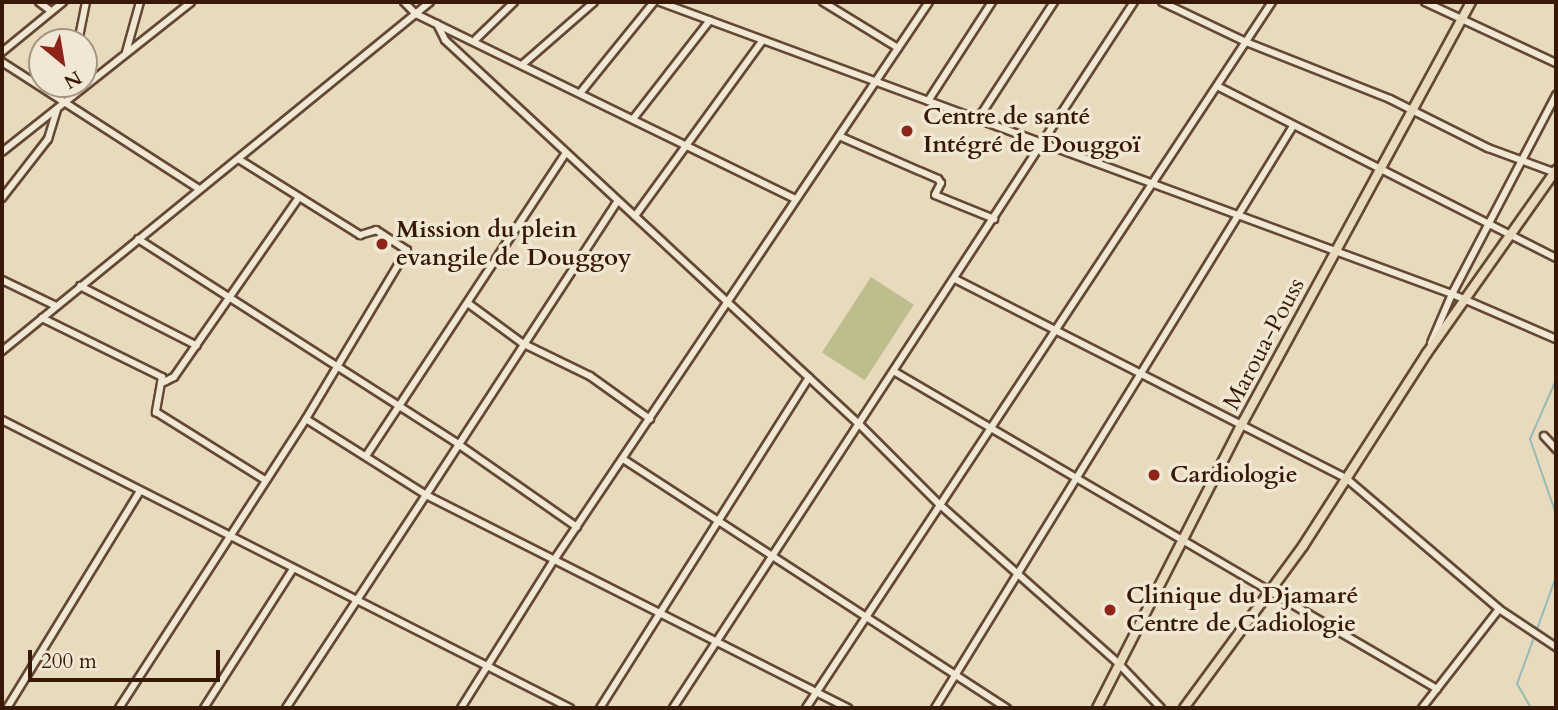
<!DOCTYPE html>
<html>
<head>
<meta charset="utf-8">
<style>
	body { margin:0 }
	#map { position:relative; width:1558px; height:710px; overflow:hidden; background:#e8dabd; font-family:Cardo,serif }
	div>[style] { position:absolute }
	.green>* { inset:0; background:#bebd8c; transform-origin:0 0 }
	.stream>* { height:2px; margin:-1px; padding:0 1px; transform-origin:1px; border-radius:1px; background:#98bab7 }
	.roads { filter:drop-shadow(2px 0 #644834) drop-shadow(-2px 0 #644834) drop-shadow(0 2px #644834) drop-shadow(0 -2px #644834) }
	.minor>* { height:6px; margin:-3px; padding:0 3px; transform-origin:3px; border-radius:3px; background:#f0e7d4 }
	.major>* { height:8px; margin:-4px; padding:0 4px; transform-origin:4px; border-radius:4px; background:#e8dabd }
	.dots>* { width:19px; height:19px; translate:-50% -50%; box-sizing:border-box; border:4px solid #f0e7d4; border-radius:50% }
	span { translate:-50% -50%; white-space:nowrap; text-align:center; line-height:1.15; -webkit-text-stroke:7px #f0e7d4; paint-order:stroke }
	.poi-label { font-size:24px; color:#381806; font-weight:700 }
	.left { translate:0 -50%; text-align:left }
	.street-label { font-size:24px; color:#381806 }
	.frame { position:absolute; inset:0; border:4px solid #381806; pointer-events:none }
	.north { position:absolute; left:28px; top:28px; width:70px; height:70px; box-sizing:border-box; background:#f0e7d4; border:2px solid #a69482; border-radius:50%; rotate:150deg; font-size:19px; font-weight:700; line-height:28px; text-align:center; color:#381806 }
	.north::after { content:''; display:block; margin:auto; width:24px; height:32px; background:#8f2418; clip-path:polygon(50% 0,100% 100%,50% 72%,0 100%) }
	.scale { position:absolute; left:28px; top:650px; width:192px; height:32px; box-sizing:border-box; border:4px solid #381806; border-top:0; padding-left:9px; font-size:21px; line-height:24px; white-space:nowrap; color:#381806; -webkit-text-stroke:5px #f0e7d4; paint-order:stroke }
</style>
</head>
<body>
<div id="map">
	<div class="green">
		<i style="left:871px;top:277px;width:51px;height:90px;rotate:33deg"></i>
	</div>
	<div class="stream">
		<i style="left:1556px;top:380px;width:64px;rotate:113.8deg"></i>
		<i style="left:1530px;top:439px;width:79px;rotate:70.9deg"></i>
		<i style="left:1531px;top:708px;width:28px;rotate:-120deg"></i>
		<i style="left:1517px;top:684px;width:114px;rotate:-70deg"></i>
	</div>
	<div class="roads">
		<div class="minor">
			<i style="left:39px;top:2px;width:15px;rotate:37deg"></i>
			<i style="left:404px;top:2px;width:17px;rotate:45deg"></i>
			<i style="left:416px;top:14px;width:422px;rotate:26deg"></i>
			<i style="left:660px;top:2px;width:844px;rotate:20.24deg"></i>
			<i style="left:1452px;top:294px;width:113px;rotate:23.4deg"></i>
			<i style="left:823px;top:2px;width:88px;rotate:31.5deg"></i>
			<i style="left:1162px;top:2px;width:93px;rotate:25.5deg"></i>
			<i style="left:1246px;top:42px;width:155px;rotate:21.6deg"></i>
			<i style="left:1390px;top:99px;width:110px;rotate:26.6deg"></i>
			<i style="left:1488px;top:148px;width:72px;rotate:20.2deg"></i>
			<i style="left:1425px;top:2px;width:145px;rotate:25deg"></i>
			<i style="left:437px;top:24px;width:18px;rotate:63deg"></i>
			<i style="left:445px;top:40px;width:566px;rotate:42.85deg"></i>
			<i style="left:860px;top:425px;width:112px;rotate:45deg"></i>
			<i style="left:939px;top:504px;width:241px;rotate:41.6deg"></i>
			<i style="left:1119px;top:664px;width:61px;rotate:46.3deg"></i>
			<i style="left:476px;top:39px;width:53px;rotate:-44.2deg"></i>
			<i style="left:78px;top:42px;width:41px;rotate:-78.7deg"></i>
			<i style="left:2px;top:52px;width:79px;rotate:-39.3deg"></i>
			<i style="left:126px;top:52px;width:52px;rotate:-74.4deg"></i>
			<i style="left:2px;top:62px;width:234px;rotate:32.8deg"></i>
			<i style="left:523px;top:64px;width:94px;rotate:-41.1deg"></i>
			<i style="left:1217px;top:86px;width:380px;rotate:26.9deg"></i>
			<i style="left:581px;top:92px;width:116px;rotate:-51deg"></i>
			<i style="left:72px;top:96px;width:12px;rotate:-85deg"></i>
			<i style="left:928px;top:101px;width:118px;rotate:-57.1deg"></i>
			<i style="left:633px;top:119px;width:125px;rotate:-52.1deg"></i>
			<i style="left:978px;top:119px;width:140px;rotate:-57deg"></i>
			<i style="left:839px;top:136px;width:108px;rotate:23.5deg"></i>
			<i style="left:938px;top:179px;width:5px;rotate:53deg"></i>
			<i style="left:941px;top:183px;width:13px;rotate:117deg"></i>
			<i style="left:935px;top:195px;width:64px;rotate:22.1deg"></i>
			<i style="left:2px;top:152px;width:241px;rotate:-38.4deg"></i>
			<i style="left:240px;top:160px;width:142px;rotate:32deg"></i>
			<i style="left:360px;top:235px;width:17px;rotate:-17deg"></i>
			<i style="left:376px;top:230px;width:37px;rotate:33deg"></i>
			<i style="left:407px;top:250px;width:197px;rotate:120.9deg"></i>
			<i style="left:2px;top:198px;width:75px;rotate:-52.1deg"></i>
			<i style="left:48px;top:139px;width:31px;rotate:-73deg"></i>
			<i style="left:635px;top:216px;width:216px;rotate:-54deg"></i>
			<i style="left:138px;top:239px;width:380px;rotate:32.6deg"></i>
			<i style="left:458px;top:444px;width:145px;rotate:34.9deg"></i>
			<i style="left:955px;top:279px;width:440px;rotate:27deg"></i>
			<i style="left:1347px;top:479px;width:200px;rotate:40.5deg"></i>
			<i style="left:1499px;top:609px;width:69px;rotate:33.7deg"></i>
			<i style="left:2px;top:280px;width:60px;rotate:25.7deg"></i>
			<i style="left:80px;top:286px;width:131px;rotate:27.1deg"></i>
			<i style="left:469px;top:304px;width:66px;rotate:36.3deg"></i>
			<i style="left:522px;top:343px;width:76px;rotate:25.9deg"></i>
			<i style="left:590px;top:376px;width:74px;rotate:35.6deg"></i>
			<i style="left:42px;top:318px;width:134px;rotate:26.2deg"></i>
			<i style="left:162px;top:377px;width:36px;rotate:100deg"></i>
			<i style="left:156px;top:412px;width:128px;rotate:32deg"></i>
			<i style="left:1431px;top:343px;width:53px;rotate:-66.8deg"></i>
			<i style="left:1452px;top:294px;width:225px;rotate:-62.4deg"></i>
			<i style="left:2px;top:351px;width:552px;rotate:-39.19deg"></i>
			<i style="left:895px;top:372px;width:628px;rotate:30.32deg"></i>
			<i style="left:164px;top:382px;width:11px;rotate:-27deg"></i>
			<i style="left:174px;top:377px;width:219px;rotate:-55.2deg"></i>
			<i style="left:2px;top:420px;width:637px;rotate:26.89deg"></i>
			<i style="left:1544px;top:436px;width:18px;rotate:47deg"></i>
			<i style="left:366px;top:456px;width:363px;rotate:-56.6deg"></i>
			<i style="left:623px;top:459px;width:458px;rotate:33deg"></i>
			<i style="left:7px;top:708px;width:255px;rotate:-58.5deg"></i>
			<i style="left:119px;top:708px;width:344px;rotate:-57.1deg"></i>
			<i style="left:306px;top:419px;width:142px;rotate:32.3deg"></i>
			<i style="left:426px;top:495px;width:351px;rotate:-56.9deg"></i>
			<i style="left:204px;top:708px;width:165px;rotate:-57.4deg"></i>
			<i style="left:286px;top:708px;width:255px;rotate:-56.7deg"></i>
			<i style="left:426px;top:495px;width:473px;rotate:26.8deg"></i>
			<i style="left:461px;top:708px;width:175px;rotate:-57.9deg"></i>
			<i style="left:554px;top:560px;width:672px;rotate:-56.1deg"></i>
			<i style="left:600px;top:708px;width:391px;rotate:-57.7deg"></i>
			<i style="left:673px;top:708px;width:843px;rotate:-56.86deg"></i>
			<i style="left:806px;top:708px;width:846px;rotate:-56.57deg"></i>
			<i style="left:935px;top:708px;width:683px;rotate:-58.4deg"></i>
			<i style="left:1422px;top:708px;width:125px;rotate:-52.1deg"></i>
		</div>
		<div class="major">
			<i style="left:1097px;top:708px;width:321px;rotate:-63deg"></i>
			<i style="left:1243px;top:422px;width:478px;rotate:-61.5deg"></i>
			<i style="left:1184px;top:708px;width:201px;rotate:-53.7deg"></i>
			<i style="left:1303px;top:546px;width:229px;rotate:-57.3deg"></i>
			<i style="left:1427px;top:353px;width:224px;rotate:-54.8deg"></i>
		</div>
	</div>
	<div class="dots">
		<i style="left:907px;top:131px;background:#8f2418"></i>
		<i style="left:382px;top:244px;background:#8f2418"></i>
		<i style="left:1154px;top:475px;background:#8f2418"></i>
		<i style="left:1110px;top:610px;background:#8f2418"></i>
	</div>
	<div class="poi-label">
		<span class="left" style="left:923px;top:131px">Centre de santé<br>Intégré de Douggoï</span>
		<span class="left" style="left:396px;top:244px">Mission du plein<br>evangile de Douggoy</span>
		<span class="left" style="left:1170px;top:475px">Cardiologie</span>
		<span class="left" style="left:1126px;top:610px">Clinique du Djamaré<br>Centre de Cadiologie</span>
	</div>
	<div class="street-label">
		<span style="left:1264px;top:344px;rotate:-62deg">Maroua-Pouss</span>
	</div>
	<div class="frame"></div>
	<div class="north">N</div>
	<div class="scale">200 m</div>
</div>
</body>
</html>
